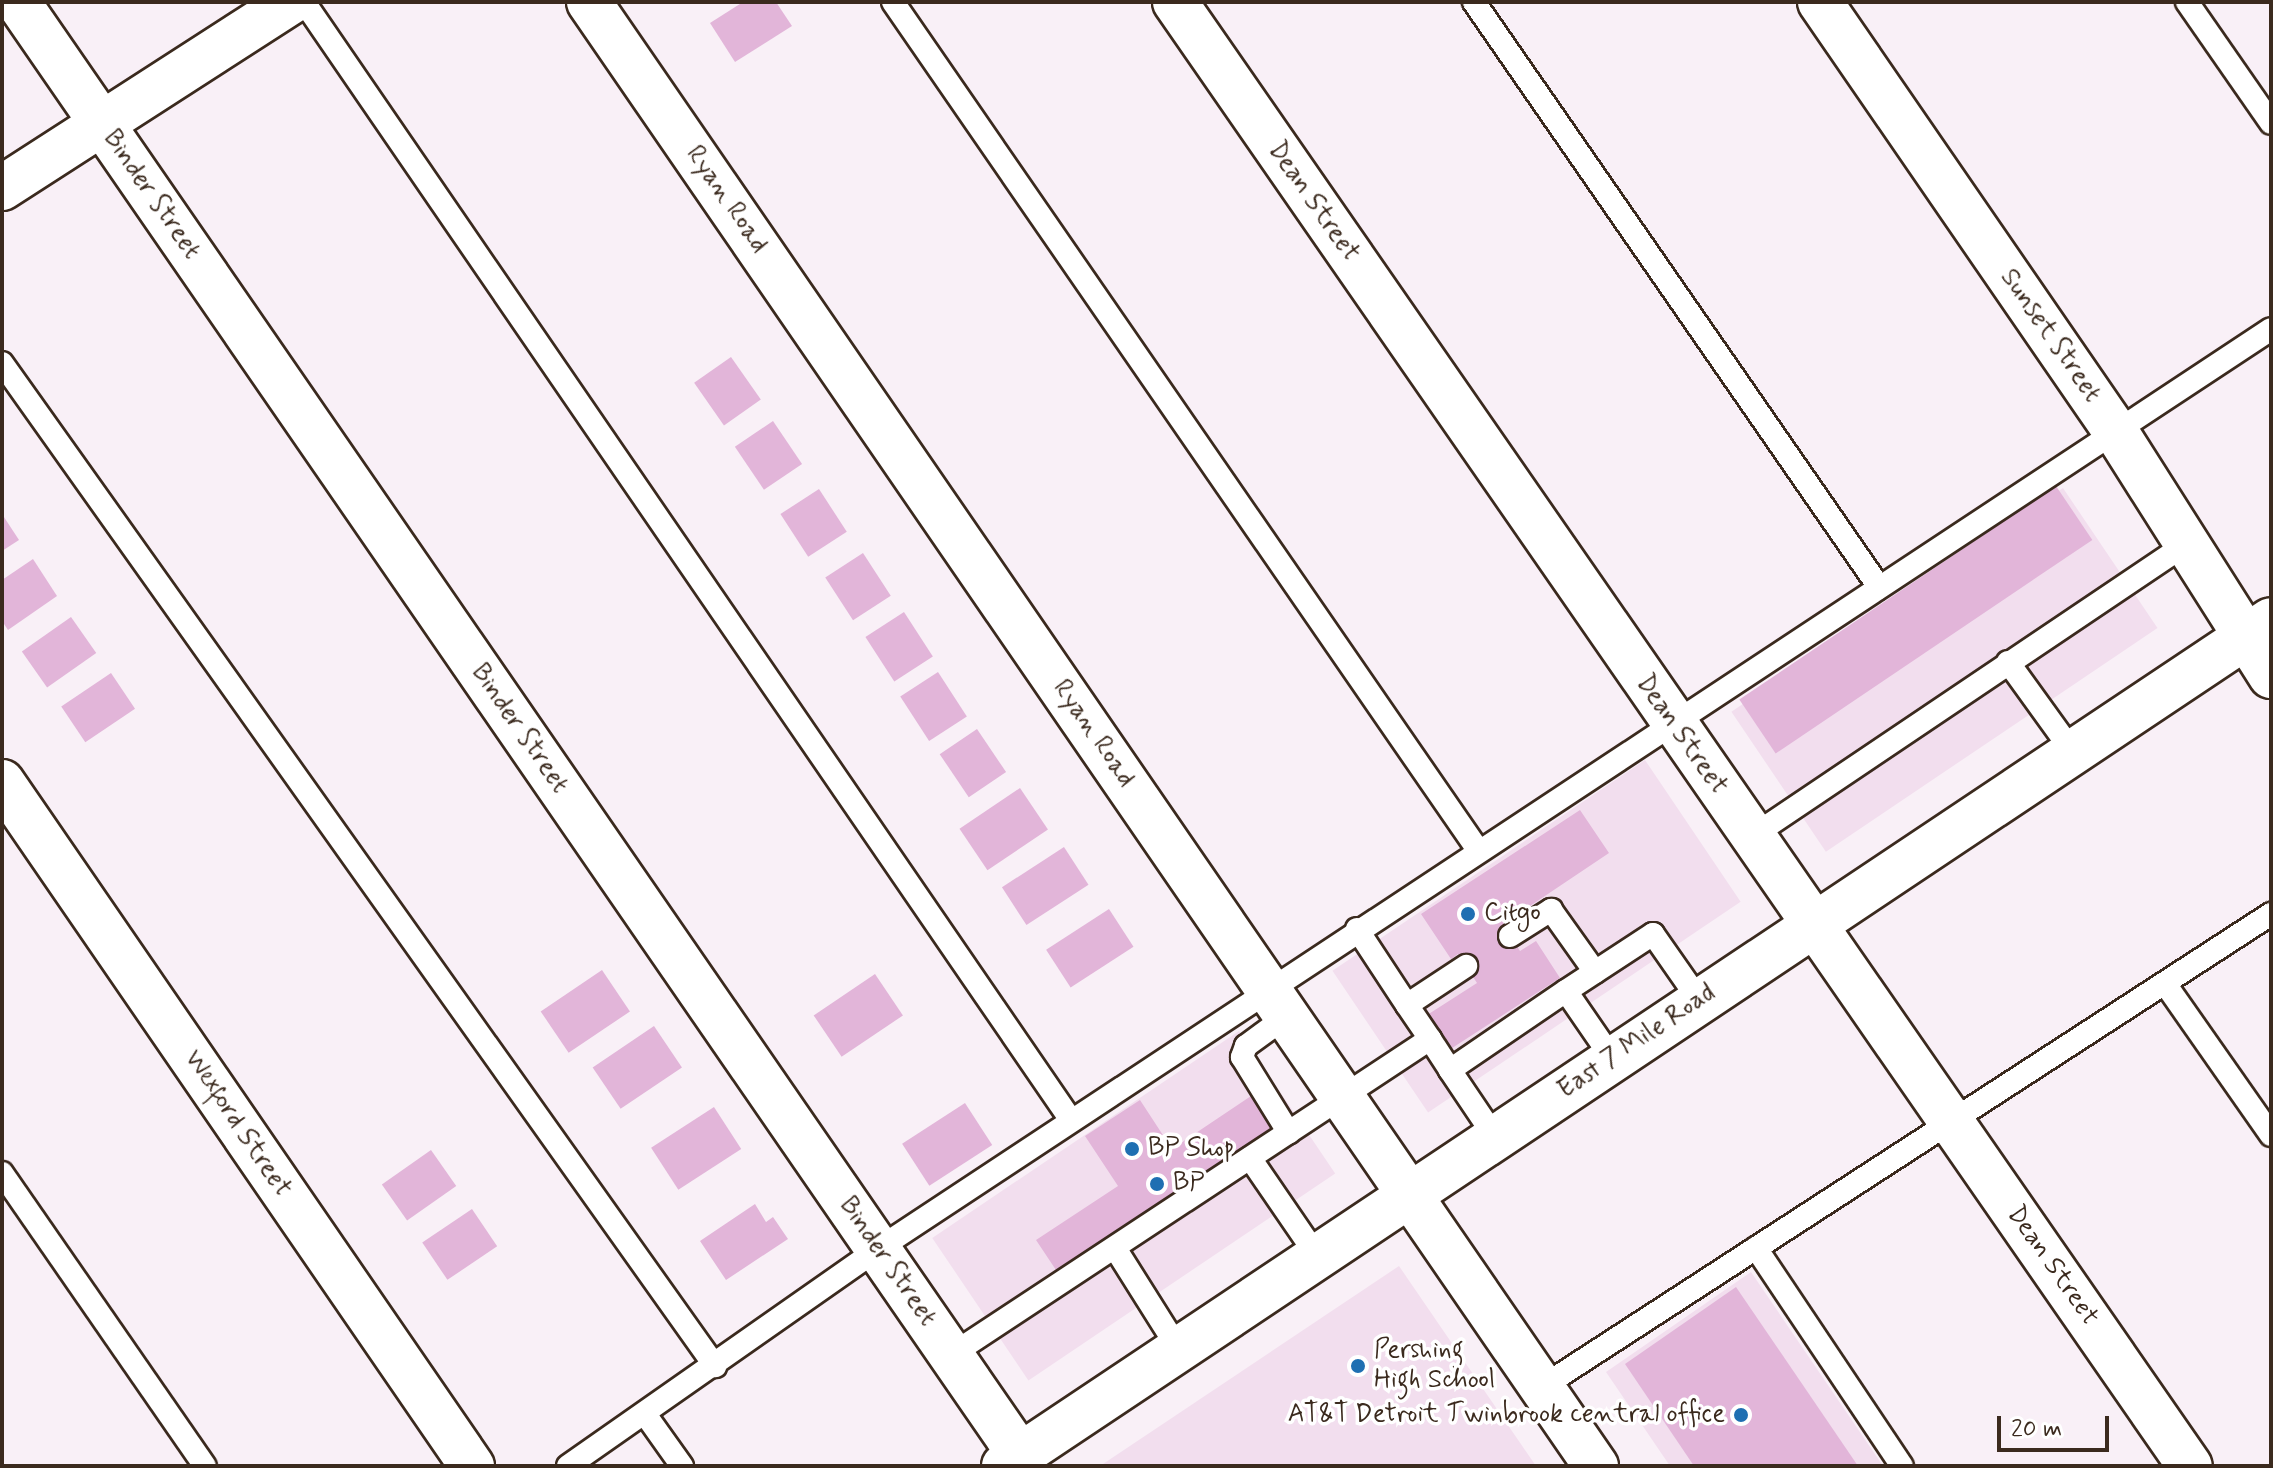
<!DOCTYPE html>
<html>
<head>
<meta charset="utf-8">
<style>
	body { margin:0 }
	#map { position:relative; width:2273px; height:1468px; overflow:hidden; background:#f9f0f7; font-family:Mynerve,sans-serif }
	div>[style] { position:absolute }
	.built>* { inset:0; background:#f2deee; transform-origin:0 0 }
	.building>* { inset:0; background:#e2b5d9; transform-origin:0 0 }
	.roads { filter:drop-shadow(2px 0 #3b2a1e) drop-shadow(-2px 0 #3b2a1e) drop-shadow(0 2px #3b2a1e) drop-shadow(0 -2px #3b2a1e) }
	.service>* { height:22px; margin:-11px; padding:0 11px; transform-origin:11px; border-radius:11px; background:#fff }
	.minor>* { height:44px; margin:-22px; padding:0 22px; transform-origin:22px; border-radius:22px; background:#fff }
	.tertiary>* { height:44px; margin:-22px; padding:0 22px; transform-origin:22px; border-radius:22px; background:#fff }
	.dots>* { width:22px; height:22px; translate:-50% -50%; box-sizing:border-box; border:4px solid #fff; border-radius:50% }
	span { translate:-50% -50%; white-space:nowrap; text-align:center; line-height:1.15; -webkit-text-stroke:7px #fff; paint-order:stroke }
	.street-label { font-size:26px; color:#3b2a1e }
	.poi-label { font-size:26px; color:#3b2a1e }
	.left { translate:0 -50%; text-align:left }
	.right { translate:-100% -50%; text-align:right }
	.frame { position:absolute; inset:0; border:4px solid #3b2a1e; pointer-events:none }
	.scale { position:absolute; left:1997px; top:1416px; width:112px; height:36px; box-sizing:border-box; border:4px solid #3b2a1e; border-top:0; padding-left:10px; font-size:24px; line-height:28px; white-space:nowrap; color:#3b2a1e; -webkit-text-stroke:6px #fff; paint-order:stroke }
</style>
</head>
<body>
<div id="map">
	<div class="built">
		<i style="left:2063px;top:488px;width:169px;height:400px;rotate:56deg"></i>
		<i style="left:1645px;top:760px;width:171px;height:377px;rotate:56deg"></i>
		<i style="left:1239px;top:1031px;width:172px;height:370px;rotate:56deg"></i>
		<i style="clip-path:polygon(1399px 1266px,1536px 1466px,1100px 1466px)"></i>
		<i style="clip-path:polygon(1751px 1272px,1883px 1466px,1670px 1466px,1606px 1372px)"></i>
	</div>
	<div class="building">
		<i style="clip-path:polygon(743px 2px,776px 2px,792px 26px,735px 62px,710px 23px)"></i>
		<i style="left:731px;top:357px;width:52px;height:45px;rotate:55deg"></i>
		<i style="left:773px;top:421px;width:52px;height:46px;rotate:56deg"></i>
		<i style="left:2056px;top:486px;width:65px;height:382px;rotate:56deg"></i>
		<i style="left:819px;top:489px;width:51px;height:46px;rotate:57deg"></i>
		<i style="clip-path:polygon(2px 514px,19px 540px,2px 551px)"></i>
		<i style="left:863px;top:553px;width:51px;height:45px;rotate:57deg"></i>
		<i style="clip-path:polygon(33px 559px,57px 596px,8px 630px,2px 621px,2px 580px)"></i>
		<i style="left:904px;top:612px;width:53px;height:46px;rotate:57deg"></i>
		<i style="left:71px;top:617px;width:44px;height:60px;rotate:55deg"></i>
		<i style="left:938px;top:672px;width:53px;height:45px;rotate:57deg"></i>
		<i style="left:111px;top:673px;width:43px;height:60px;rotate:56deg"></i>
		<i style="left:977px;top:729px;width:52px;height:45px;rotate:56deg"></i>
		<i style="left:1020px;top:788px;width:50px;height:73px;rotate:56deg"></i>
		<i style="clip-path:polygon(1580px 810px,1609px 853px,1503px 924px,1520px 951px,1536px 941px,1560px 978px,1446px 1052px,1424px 1017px,1477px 983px,1458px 954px,1451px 959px,1421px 914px)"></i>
		<i style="left:1064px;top:847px;width:45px;height:74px;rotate:57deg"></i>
		<i style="left:1109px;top:909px;width:45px;height:75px;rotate:57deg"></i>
		<i style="left:602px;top:970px;width:50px;height:74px;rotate:56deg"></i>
		<i style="left:875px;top:974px;width:50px;height:74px;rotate:56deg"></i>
		<i style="left:654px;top:1026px;width:50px;height:74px;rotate:56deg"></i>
		<i style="clip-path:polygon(1254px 1094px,1278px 1130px,1060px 1276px,1036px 1240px,1118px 1186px,1085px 1136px,1140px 1100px,1172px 1149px)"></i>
		<i style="left:965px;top:1103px;width:50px;height:75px;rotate:57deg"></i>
		<i style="left:714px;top:1107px;width:50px;height:75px;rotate:57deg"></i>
		<i style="left:431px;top:1150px;width:44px;height:60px;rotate:55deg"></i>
		<i style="clip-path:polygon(755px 1204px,766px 1222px,773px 1217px,788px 1239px,726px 1280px,700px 1241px)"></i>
		<i style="left:472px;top:1209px;width:45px;height:60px;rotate:56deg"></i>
		<i style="clip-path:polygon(1736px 1287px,1858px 1466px,1694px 1466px,1625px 1364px)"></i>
	</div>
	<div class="roads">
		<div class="service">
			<i style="left:304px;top:2px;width:1356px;rotate:55.55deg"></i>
			<i style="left:893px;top:2px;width:1030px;rotate:55.4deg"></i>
			<i style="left:1474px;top:2px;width:712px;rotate:55.3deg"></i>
			<i style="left:2187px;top:2px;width:147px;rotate:55.2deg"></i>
			<i style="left:2px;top:363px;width:1231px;rotate:54.59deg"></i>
			<i style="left:2008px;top:662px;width:111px;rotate:54.2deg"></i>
			<i style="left:1751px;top:837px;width:524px;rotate:-33.96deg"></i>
			<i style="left:1357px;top:929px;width:91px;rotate:56.7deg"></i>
			<i style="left:1407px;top:1005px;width:71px;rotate:-33.5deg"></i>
			<i style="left:1510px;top:936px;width:49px;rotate:-32.4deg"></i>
			<i style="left:1551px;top:910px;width:76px;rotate:54.6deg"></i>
			<i style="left:2166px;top:985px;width:183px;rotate:55deg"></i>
			<i style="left:1407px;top:1005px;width:41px;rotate:55.9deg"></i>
			<i style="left:1287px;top:1016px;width:51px;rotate:143.8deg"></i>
			<i style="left:1246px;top:1046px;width:12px;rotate:110deg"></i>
			<i style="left:1242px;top:1057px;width:89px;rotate:58.3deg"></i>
			<i style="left:1612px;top:1058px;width:81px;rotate:-124.5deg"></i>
			<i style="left:1566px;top:991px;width:104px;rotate:-33.2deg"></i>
			<i style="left:1653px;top:934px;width:80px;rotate:55.1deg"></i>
			<i style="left:1495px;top:1137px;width:81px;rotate:-123.9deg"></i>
			<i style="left:1450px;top:1070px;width:140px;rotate:-34.3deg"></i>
			<i style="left:1250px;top:1158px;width:119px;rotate:55.6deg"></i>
			<i style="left:2px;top:1173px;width:356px;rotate:55.3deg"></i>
			<i style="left:1115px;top:1248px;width:118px;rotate:57.8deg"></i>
			<i style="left:1756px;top:1248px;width:262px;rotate:56.2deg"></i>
			<i style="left:951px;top:1355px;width:574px;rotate:-33.41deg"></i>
			<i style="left:1430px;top:1039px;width:37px;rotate:57deg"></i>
			<i style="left:1542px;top:1387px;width:869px;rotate:-32.98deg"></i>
			<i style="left:645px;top:1414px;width:64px;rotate:54.6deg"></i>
			<i style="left:568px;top:1466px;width:378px;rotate:-35deg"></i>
			<i style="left:878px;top:1249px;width:1669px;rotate:-33.44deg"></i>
		</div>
		<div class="minor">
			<i style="left:18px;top:2px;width:1765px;rotate:55.41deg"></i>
			<i style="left:1175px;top:2px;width:1781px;rotate:55.27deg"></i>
			<i style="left:1820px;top:2px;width:522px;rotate:55.46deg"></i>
			<i style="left:2116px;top:432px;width:289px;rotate:57.6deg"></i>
			<i style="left:2px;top:188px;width:344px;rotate:-32.8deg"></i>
			<i style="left:2px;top:782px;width:830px;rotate:55.51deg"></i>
		</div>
		<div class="tertiary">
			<i style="left:589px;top:2px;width:1777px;rotate:55.48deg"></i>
			<i style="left:1004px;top:1466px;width:1523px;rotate:-33.73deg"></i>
		</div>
	</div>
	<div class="dots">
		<i style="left:1468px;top:914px;background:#1f6fb2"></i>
		<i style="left:1132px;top:1149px;background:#1f6fb2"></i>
		<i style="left:1157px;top:1184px;background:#1f6fb2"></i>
		<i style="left:1358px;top:1366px;background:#1f6fb2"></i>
		<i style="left:1741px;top:1415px;background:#1f6fb2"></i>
	</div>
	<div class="street-label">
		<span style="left:151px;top:195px;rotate:55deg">Binder Street</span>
		<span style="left:726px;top:200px;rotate:55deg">Ryan Road</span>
		<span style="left:1313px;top:202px;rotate:55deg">Dean Street</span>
		<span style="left:2050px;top:336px;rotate:55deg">Sunset Street</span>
		<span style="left:519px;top:729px;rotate:55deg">Binder Street</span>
		<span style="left:1093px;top:734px;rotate:55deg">Ryan Road</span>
		<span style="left:1681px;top:735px;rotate:55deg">Dean Street</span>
		<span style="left:1637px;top:1042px;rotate:-34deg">East 7 Mile Road</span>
		<span style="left:237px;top:1124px;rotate:56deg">Wexford Street</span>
		<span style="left:887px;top:1262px;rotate:55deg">Binder Street</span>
		<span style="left:2052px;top:1266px;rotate:55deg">Dean Street</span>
	</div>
	<div class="poi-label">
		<span class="left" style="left:1484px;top:914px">Citgo</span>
		<span class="left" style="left:1148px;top:1149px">BP Shop</span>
		<span class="left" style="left:1173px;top:1184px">BP</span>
		<span class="left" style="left:1374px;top:1366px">Pershing<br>High School</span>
		<span class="right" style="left:1725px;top:1415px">AT&amp;T Detroit Twinbrook central office</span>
	</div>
	<div class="frame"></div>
	<div class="scale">20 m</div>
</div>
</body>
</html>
